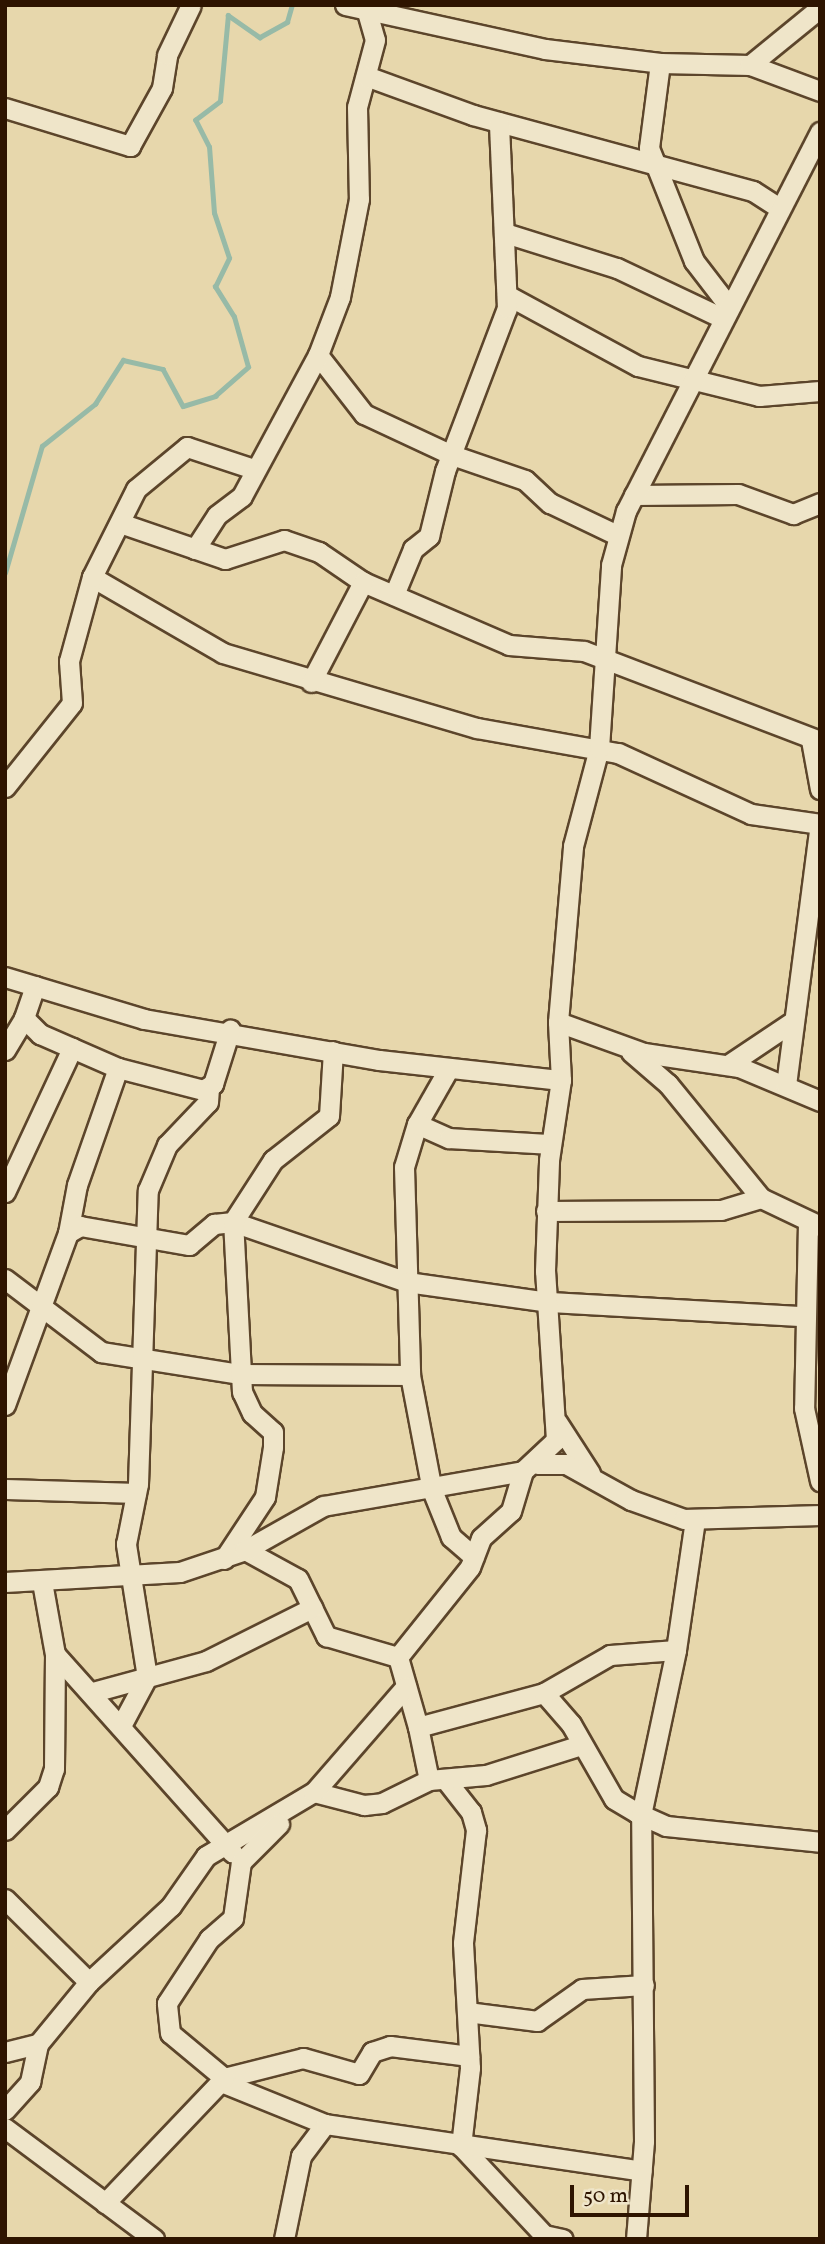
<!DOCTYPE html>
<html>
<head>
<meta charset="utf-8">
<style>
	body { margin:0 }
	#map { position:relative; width:825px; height:2244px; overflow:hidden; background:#e7d7ac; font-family:Vollkorn,serif }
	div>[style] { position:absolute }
	.stream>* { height:4.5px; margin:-2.25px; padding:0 2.25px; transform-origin:2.25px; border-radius:2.25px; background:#97baa7 }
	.roads { filter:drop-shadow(2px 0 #5c452b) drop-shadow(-2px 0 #5c452b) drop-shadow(0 2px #5c452b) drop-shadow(0 -2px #5c452b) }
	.minor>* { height:19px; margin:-9.5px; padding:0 9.5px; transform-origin:9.5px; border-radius:9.5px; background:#efe5c9 }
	span { translate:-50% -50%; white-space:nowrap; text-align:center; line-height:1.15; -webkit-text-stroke:5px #efe5c9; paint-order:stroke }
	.frame { position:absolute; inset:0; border:7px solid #2e1400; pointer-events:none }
	.scale { position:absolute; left:570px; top:2185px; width:119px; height:32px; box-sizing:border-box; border:4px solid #2e1400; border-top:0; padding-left:9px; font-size:21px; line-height:24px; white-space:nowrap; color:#2e1400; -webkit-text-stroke:5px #efe5c9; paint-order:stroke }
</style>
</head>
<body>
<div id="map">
	<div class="stream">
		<i style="left:5px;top:573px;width:132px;rotate:-73.8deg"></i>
		<i style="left:42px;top:446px;width:68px;rotate:-38.4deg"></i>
		<i style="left:95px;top:404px;width:52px;rotate:-57.5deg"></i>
		<i style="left:123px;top:360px;width:41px;rotate:12.7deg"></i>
		<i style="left:163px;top:369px;width:42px;rotate:61.6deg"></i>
		<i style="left:183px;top:406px;width:34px;rotate:-17deg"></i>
		<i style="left:215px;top:396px;width:44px;rotate:-41.3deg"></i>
		<i style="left:248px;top:367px;width:52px;rotate:-105.6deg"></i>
		<i style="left:234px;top:317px;width:36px;rotate:-122deg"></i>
		<i style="left:215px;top:287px;width:32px;rotate:-64deg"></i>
		<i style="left:229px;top:258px;width:47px;rotate:-108.4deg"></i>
		<i style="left:214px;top:213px;width:66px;rotate:-94.3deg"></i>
		<i style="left:209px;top:147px;width:30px;rotate:-117deg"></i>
		<i style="left:195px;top:120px;width:31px;rotate:-37deg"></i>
		<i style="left:220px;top:101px;width:86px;rotate:-84.7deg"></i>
		<i style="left:228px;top:15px;width:39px;rotate:35deg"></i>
		<i style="left:260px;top:37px;width:31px;rotate:-29deg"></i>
		<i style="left:287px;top:22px;width:18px;rotate:-74deg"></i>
	</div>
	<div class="roads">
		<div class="minor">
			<i style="left:345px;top:5px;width:205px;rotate:12.4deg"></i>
			<i style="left:545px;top:49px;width:116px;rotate:6.9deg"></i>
			<i style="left:660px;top:63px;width:90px;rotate:1.3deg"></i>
			<i style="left:750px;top:65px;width:75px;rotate:20.4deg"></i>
			<i style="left:365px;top:5px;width:36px;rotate:74deg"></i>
			<i style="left:375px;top:40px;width:69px;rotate:105deg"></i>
			<i style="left:357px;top:107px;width:92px;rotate:88.8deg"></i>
			<i style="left:359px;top:199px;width:100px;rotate:101deg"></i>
			<i style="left:340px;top:297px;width:62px;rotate:110.8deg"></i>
			<i style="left:318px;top:355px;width:75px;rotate:52.1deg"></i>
			<i style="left:364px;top:414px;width:97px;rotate:25deg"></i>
			<i style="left:452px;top:455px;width:77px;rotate:18.9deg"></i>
			<i style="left:525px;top:480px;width:34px;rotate:43deg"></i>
			<i style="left:550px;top:503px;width:74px;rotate:25.5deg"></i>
			<i style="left:660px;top:63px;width:86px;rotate:97.4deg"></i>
			<i style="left:649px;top:148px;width:122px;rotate:68.3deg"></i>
			<i style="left:694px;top:261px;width:54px;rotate:52.5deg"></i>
			<i style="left:750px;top:65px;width:90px;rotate:-39.2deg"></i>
			<i style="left:366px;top:76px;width:114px;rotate:20deg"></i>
			<i style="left:473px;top:115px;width:290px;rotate:15.2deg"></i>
			<i style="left:753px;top:191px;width:30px;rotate:33deg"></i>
			<i style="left:5px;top:108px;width:131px;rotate:16.9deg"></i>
			<i style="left:130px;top:146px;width:66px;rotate:-61.1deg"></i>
			<i style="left:162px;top:88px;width:33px;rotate:-81deg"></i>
			<i style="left:167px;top:55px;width:55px;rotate:-64.4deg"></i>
			<i style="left:505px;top:233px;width:117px;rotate:17.4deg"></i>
			<i style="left:617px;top:268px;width:114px;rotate:25.4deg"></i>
			<i style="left:507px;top:295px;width:149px;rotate:28.5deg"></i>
			<i style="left:638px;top:366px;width:125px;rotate:13.9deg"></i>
			<i style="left:759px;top:396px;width:61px;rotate:-4.7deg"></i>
			<i style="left:634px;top:495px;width:104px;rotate:-0.6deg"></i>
			<i style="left:738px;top:494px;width:59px;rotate:20deg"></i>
			<i style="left:793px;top:514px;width:29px;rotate:-22deg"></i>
			<i style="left:120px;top:523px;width:111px;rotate:18.9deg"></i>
			<i style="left:225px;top:559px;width:62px;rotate:-17.9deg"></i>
			<i style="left:284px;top:540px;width:37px;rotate:19deg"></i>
			<i style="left:319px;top:552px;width:53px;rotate:34.3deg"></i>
			<i style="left:363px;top:582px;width:159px;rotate:23.3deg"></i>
			<i style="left:509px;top:645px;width:75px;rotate:4.6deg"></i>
			<i style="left:584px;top:651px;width:253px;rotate:20.9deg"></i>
			<i style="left:195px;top:549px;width:40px;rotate:-57.1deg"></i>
			<i style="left:217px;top:515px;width:31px;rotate:-37deg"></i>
			<i style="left:242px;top:496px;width:160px;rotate:-61.7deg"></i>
			<i style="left:92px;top:577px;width:151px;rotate:30.1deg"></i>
			<i style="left:223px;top:653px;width:265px;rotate:16.5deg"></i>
			<i style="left:477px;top:728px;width:143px;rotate:10.1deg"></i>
			<i style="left:618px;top:753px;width:146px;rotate:24.6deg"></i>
			<i style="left:751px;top:814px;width:70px;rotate:8.2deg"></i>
			<i style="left:394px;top:595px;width:50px;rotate:-67.6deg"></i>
			<i style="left:413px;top:549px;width:21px;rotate:-39deg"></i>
			<i style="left:429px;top:536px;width:67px;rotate:-76.2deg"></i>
			<i style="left:445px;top:471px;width:174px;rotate:-69.2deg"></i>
			<i style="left:507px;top:308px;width:186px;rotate:-92.5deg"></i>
			<i style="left:311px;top:682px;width:113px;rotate:-62.5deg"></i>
			<i style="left:811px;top:740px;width:50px;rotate:79.6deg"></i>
			<i style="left:5px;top:787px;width:107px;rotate:-51.4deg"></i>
			<i style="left:72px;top:703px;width:42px;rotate:-94.1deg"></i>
			<i style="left:69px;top:661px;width:87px;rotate:-74.7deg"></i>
			<i style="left:92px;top:577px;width:98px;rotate:-63.4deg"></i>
			<i style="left:136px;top:489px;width:66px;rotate:-39.5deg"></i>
			<i style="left:187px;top:447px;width:71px;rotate:18.2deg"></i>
			<i style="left:5px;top:977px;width:145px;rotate:16.8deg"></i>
			<i style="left:144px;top:1019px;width:239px;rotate:9.9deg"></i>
			<i style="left:379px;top:1060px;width:183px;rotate:6.3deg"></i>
			<i style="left:35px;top:986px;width:34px;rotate:109deg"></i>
			<i style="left:24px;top:1018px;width:23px;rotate:45deg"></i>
			<i style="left:40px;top:1034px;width:85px;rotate:23.6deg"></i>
			<i style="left:118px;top:1068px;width:88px;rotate:14.5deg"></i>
			<i style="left:203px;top:1090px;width:12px;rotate:-31deg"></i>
			<i style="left:213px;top:1084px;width:57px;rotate:-72.5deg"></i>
			<i style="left:558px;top:1022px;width:91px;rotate:19.8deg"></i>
			<i style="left:644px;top:1053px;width:96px;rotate:8.4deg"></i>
			<i style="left:739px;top:1067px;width:88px;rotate:22.8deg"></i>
			<i style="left:5px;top:1050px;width:37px;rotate:-59deg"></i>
			<i style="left:631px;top:1052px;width:49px;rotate:40.9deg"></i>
			<i style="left:668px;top:1084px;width:147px;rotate:50.8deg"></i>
			<i style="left:761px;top:1198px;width:65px;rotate:25.4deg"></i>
			<i style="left:728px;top:1065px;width:77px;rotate:-33.9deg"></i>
			<i style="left:449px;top:1068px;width:64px;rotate:119.7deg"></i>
			<i style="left:417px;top:1124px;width:45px;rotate:106.8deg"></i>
			<i style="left:404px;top:1167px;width:208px;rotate:88.3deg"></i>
			<i style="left:410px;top:1375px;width:117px;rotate:79.2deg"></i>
			<i style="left:432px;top:1490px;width:51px;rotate:68deg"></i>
			<i style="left:451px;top:1537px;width:30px;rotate:41deg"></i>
			<i style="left:786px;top:1085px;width:263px;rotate:-82.6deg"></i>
			<i style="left:417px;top:1124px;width:35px;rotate:24deg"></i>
			<i style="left:449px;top:1138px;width:102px;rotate:3.4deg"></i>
			<i style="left:5px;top:1192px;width:159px;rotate:-65deg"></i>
			<i style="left:546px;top:1211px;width:175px;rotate:-0.3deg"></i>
			<i style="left:721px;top:1210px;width:42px;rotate:-16.7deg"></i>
			<i style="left:808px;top:1223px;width:185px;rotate:91.2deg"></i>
			<i style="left:804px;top:1408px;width:75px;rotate:77.6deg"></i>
			<i style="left:68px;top:1233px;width:49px;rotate:-79.4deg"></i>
			<i style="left:77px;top:1185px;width:124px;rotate:-70.7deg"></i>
			<i style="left:5px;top:1279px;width:121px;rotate:37.2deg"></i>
			<i style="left:101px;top:1352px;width:141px;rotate:9deg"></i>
			<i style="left:240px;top:1374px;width:170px;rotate:0.3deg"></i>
			<i style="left:5px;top:1405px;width:183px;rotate:-69.9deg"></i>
			<i style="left:68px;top:1233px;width:14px;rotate:-30deg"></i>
			<i style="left:80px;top:1226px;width:111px;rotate:9.9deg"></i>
			<i style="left:189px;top:1245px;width:33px;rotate:-40deg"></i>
			<i style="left:214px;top:1224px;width:19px;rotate:-6deg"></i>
			<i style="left:233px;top:1222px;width:184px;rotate:19deg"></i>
			<i style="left:407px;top:1282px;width:144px;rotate:8deg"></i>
			<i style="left:550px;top:1302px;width:254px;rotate:3.2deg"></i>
			<i style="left:557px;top:1422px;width:61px;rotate:57.1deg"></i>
			<i style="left:537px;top:1464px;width:29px"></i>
			<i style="left:566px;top:1464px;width:74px;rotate:29deg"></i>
			<i style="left:631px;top:1500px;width:56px;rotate:19.7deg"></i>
			<i style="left:684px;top:1519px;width:136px;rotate:-1.7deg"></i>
			<i style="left:5px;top:1489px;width:131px;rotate:1.7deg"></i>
			<i style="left:245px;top:1550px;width:60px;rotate:28.7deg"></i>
			<i style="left:298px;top:1579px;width:64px;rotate:63.8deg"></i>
			<i style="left:326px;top:1636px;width:75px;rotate:16.3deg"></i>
			<i style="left:398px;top:1657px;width:73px;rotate:74.1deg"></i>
			<i style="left:418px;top:1727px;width:131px;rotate:-15.1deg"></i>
			<i style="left:544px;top:1693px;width:41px;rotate:48.9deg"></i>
			<i style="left:571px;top:1724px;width:86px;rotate:60.2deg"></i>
			<i style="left:614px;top:1799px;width:27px;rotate:31deg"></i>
			<i style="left:637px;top:1813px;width:32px;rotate:24deg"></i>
			<i style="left:666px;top:1826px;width:155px;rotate:5.9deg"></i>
			<i style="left:224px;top:1559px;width:74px;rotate:-56.5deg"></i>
			<i style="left:265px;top:1497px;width:51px;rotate:-80.9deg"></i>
			<i style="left:273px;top:1447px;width:15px;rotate:-90deg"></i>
			<i style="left:273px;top:1432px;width:28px;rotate:-138deg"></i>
			<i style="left:252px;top:1413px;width:23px;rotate:-115deg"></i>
			<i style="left:242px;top:1392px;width:170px;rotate:-93deg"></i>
			<i style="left:233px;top:1222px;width:74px;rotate:-57.2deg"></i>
			<i style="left:273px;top:1160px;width:71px;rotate:-38.2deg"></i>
			<i style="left:329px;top:1116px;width:65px;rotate:-86.5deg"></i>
			<i style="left:5px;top:1582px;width:175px;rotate:-3.3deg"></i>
			<i style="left:180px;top:1572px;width:69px;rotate:-18.7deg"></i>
			<i style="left:245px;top:1550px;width:90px;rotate:-29.4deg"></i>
			<i style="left:323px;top:1506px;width:203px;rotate:-9.9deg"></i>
			<i style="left:523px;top:1471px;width:45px;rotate:-43.2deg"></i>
			<i style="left:556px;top:1440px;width:169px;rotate:-93.7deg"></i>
			<i style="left:545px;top:1271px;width:111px;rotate:-87.9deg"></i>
			<i style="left:549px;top:1160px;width:81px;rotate:-81.5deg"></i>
			<i style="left:561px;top:1080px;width:58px;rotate:-93deg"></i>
			<i style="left:558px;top:1022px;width:177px;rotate:-85.1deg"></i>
			<i style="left:573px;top:846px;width:101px;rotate:-75.1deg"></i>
			<i style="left:599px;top:748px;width:183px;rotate:-86.2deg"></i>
			<i style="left:611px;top:565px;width:56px;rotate:-74.5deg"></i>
			<i style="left:626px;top:511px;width:426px;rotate:-62.9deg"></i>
			<i style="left:42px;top:1582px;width:73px;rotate:79.8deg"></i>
			<i style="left:55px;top:1654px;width:266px;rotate:48.2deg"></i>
			<i style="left:398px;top:1657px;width:115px;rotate:-51.3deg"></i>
			<i style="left:470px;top:1567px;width:31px;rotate:-69deg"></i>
			<i style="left:481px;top:1538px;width:40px;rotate:-42deg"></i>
			<i style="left:511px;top:1511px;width:42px;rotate:-73.3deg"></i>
			<i style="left:93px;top:1692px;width:117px;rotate:-15.3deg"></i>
			<i style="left:206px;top:1661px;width:119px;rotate:-26.6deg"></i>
			<i style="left:544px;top:1693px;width:76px;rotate:-29.9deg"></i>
			<i style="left:610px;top:1655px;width:66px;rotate:-4.3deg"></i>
			<i style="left:123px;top:1722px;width:51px;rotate:-61.9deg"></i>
			<i style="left:147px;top:1677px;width:135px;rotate:-99deg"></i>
			<i style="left:126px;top:1544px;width:61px;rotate:-78.7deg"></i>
			<i style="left:138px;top:1484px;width:294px;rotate:-88.1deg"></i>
			<i style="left:148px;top:1190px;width:49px;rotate:-67.1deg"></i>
			<i style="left:167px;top:1145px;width:59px;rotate:-46.4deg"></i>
			<i style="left:208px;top:1102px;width:13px;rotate:-86deg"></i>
			<i style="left:418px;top:1727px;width:54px;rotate:78.3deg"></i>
			<i style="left:445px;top:1779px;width:42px;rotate:51.8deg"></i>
			<i style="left:471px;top:1812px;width:19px;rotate:74deg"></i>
			<i style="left:476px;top:1830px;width:114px;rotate:96.6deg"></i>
			<i style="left:463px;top:1943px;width:125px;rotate:86.8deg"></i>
			<i style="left:470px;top:2068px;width:79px;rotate:96.6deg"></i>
			<i style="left:461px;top:2146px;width:122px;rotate:47deg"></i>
			<i style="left:544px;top:2235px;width:19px;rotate:12deg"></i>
			<i style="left:314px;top:1792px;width:52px;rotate:14.6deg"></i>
			<i style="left:364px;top:1805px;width:18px;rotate:-6deg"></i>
			<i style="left:382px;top:1803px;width:52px;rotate:-26.1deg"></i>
			<i style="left:429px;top:1780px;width:57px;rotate:-5deg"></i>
			<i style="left:486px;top:1775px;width:100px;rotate:-17.5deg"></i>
			<i style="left:5px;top:1830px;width:61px;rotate:-45deg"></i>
			<i style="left:48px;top:1787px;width:19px;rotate:-72deg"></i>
			<i style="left:54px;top:1769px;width:115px;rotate:-89.5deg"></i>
			<i style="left:5px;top:1899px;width:118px;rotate:44.7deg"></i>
			<i style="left:467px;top:2012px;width:71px;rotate:7.3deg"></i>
			<i style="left:537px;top:2021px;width:55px;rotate:-35.4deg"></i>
			<i style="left:582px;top:1989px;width:62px;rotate:-3.7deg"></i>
			<i style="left:5px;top:2052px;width:34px;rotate:-14deg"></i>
			<i style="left:38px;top:2044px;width:80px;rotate:-50.6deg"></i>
			<i style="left:89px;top:1982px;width:112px;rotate:-42.8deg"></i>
			<i style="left:171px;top:1906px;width:61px;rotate:-55deg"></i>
			<i style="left:206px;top:1856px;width:126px;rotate:-30.7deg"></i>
			<i style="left:314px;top:1792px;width:140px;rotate:-49deg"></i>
			<i style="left:224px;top:2078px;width:81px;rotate:-14.2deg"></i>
			<i style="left:303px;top:2058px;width:58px;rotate:15.9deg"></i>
			<i style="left:359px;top:2074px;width:26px;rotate:-59deg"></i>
			<i style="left:372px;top:2052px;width:19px;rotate:-18deg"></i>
			<i style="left:390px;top:2046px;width:80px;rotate:7.2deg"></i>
			<i style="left:221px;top:2082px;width:112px;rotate:22deg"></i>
			<i style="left:5px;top:2110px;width:38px;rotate:-48deg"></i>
			<i style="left:30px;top:2082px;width:39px;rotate:-78deg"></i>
			<i style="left:5px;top:2128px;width:186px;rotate:36.7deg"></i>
			<i style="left:105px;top:2203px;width:173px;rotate:-46.4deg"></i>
			<i style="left:224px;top:2078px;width:70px;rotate:-140.2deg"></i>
			<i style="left:170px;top:2033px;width:30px;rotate:-96deg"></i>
			<i style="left:167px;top:2003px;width:77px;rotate:-56.7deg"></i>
			<i style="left:209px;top:1939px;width:32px;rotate:-41deg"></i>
			<i style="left:233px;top:1918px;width:57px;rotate:-81.9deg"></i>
			<i style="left:241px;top:1862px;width:54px;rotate:-45deg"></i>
			<i style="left:284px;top:2239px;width:85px;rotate:-78.4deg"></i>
			<i style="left:301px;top:2156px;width:40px;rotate:-53deg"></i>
			<i style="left:325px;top:2124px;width:320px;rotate:8.4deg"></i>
			<i style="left:636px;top:2239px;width:98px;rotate:-85.3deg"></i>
			<i style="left:644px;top:2141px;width:326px;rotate:-90.5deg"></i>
			<i style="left:641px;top:1815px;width:169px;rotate:-78deg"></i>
			<i style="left:676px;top:1650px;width:131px;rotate:-81.7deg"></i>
		</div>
	</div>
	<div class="frame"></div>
	<div class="scale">50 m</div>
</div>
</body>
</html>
